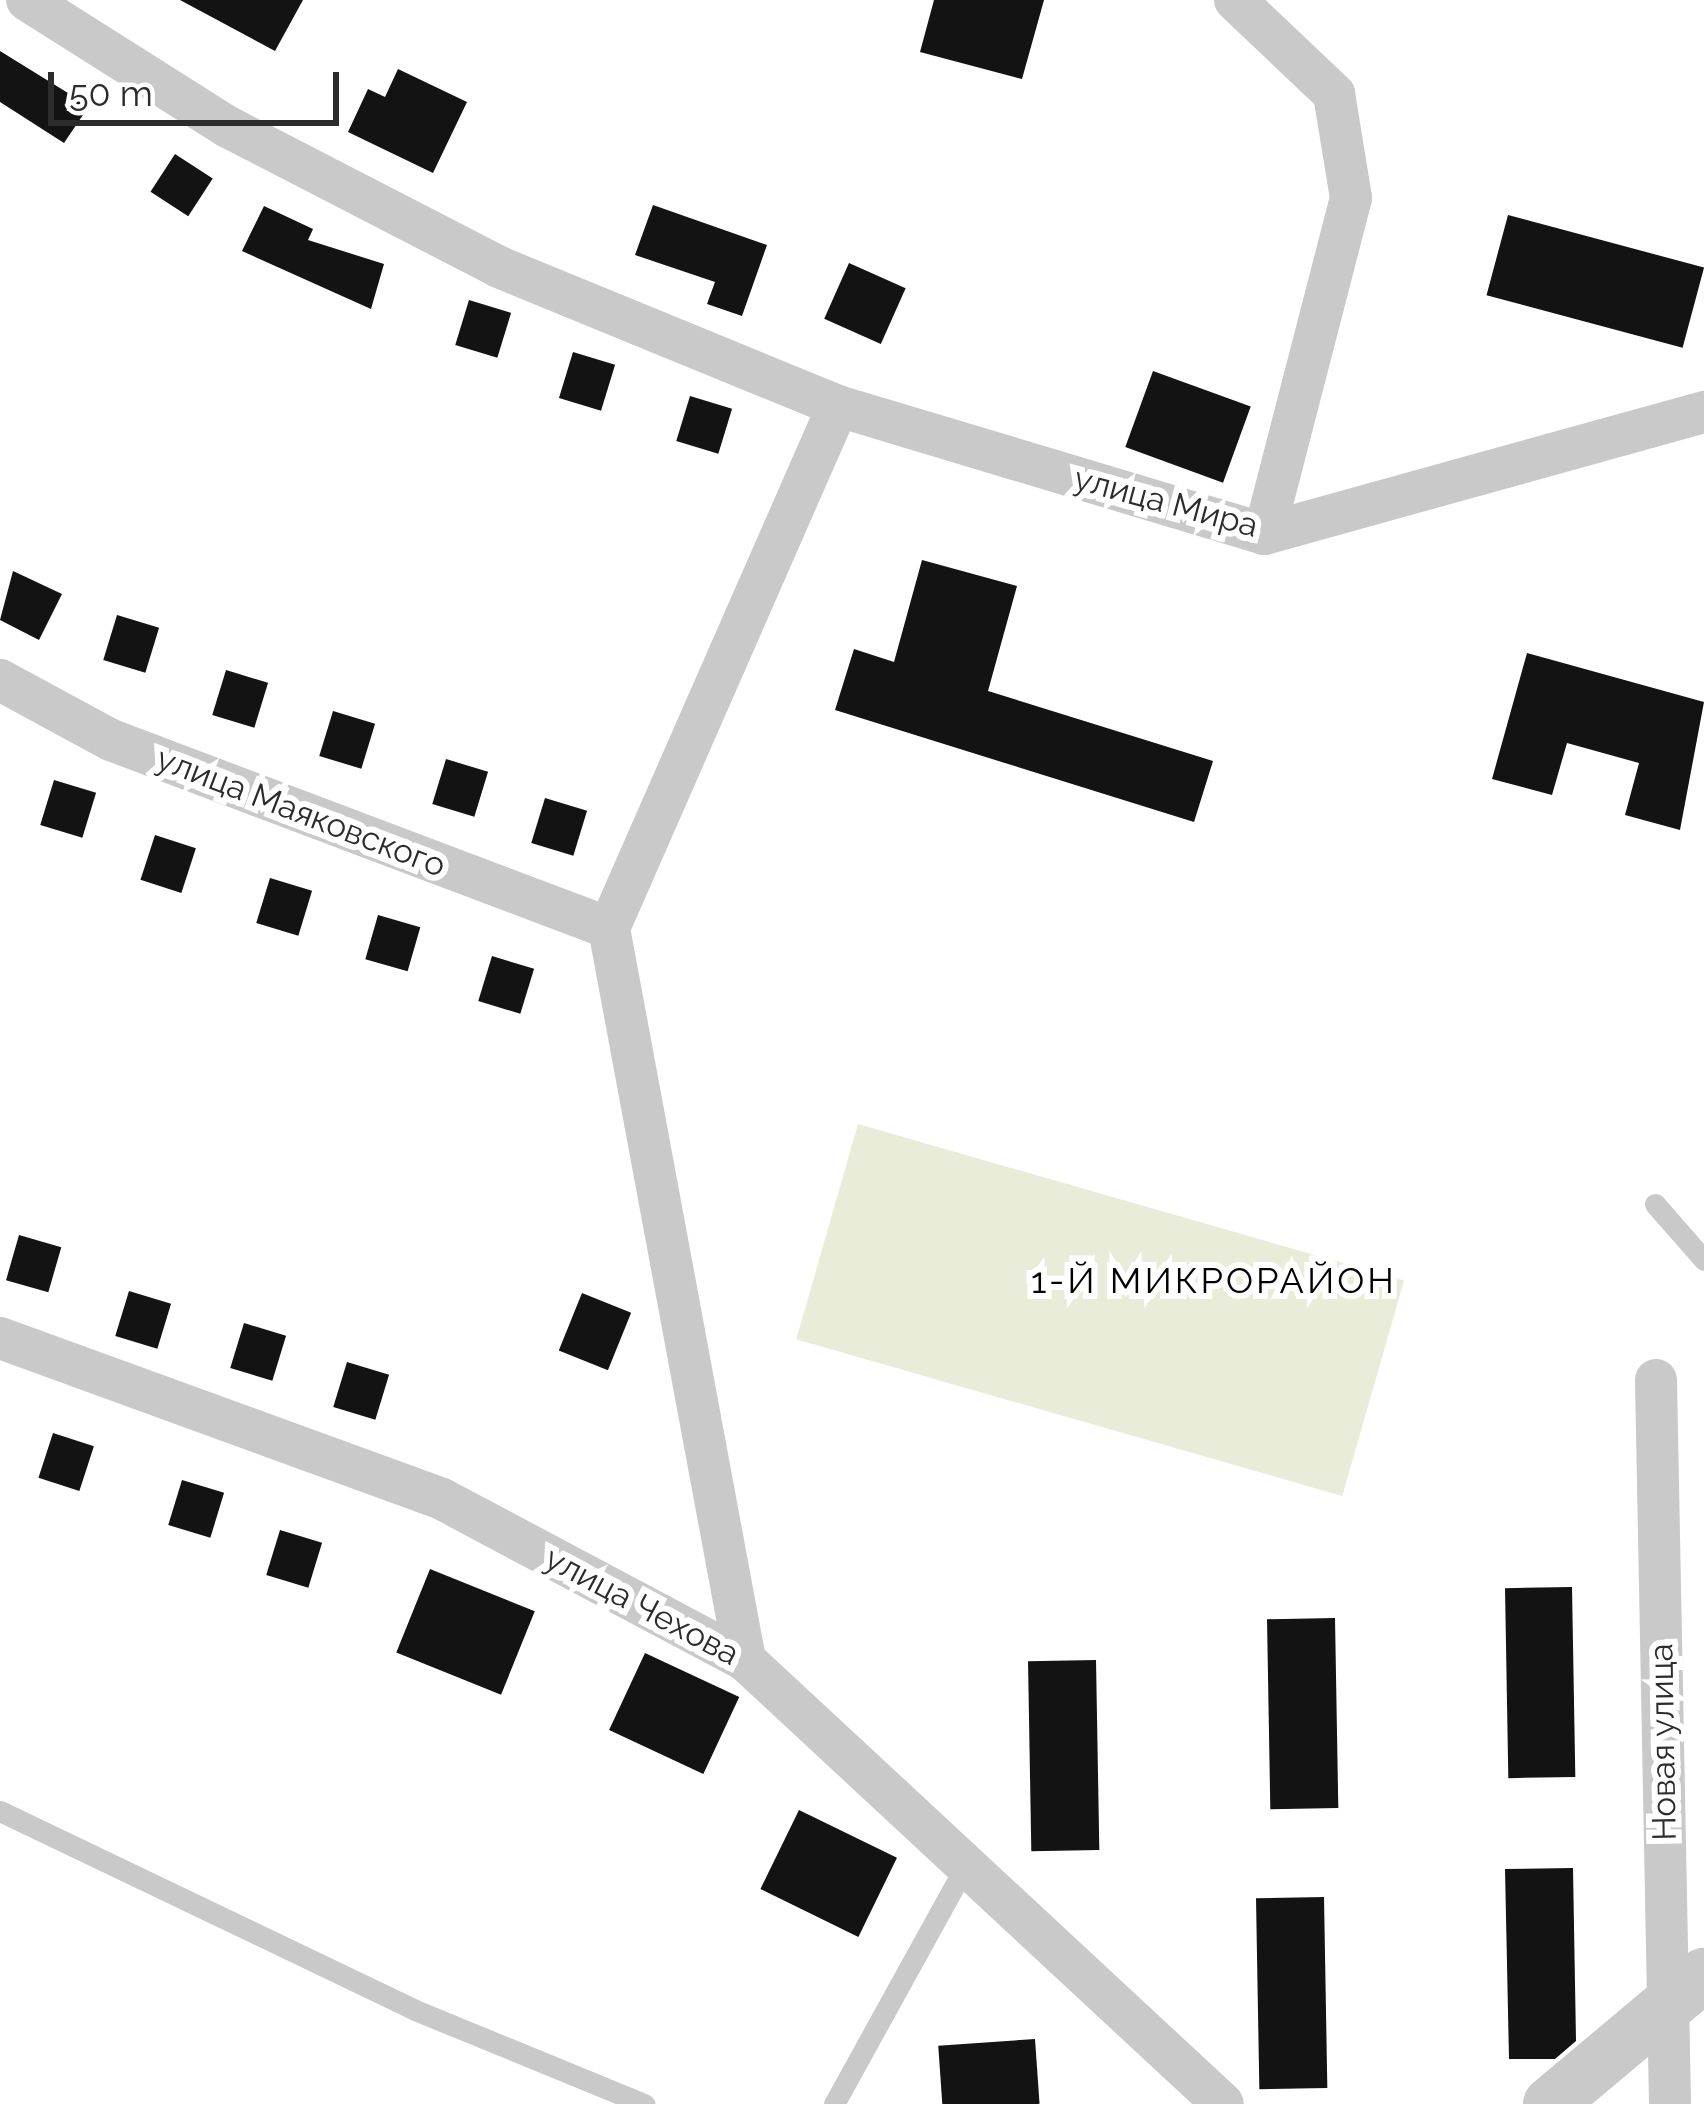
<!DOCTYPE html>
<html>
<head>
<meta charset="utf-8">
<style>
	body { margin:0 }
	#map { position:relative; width:1704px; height:2104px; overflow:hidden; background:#fff; font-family:Raleway,sans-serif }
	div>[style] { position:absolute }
	.green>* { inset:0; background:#e8ecd8; transform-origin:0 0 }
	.building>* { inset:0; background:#131313; transform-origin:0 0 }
	.service>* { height:21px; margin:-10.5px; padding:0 10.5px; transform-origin:10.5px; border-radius:10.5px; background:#c9c9c9 }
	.minor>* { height:42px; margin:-21px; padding:0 21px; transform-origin:21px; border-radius:21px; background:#c9c9c9 }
	.tertiary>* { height:54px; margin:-27px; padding:0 27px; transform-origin:27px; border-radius:27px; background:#c9c9c9 }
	span { translate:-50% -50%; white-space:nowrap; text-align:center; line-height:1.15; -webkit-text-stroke:12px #fff; paint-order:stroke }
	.street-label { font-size:33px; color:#2c2c2c }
	.neighbourhood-label { font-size:36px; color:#000; letter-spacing:3px }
	.scale { position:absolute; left:48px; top:72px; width:291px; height:54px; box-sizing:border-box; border:6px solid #2c2c2c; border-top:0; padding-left:15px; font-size:36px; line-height:42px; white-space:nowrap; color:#2c2c2c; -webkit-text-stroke:9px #fff; paint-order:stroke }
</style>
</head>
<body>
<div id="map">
	<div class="green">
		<i style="left:858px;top:1124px;width:568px;height:224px;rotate:16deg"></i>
	</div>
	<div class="building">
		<i style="clip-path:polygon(180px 0,303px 0,275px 51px)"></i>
		<i style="clip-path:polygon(934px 0,1044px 0,1022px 79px,920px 52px)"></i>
		<i style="clip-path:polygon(0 51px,89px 106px,64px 143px,0 102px)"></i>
		<i style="clip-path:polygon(398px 69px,467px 102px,433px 173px,348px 132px,368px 89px,385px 97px)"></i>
		<i style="left:175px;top:154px;width:45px;height:45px;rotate:33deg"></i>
		<i style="clip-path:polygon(653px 205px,767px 245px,742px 316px,707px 304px,715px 282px,635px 255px)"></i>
		<i style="clip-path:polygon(264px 206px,313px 229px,308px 240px,384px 264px,371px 309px,242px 251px)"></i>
		<i style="left:1508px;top:215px;width:203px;height:83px;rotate:15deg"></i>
		<i style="left:849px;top:263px;width:62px;height:61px;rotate:24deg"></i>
		<i style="left:469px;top:300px;width:44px;height:47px;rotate:17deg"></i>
		<i style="left:573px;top:352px;width:44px;height:48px;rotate:17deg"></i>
		<i style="left:1153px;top:371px;width:104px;height:81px;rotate:20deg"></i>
		<i style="left:690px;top:396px;width:44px;height:47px;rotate:17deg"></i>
		<i style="clip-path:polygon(922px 560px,1017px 586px,988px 691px,1213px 761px,1194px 822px,835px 710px,854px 649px,894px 662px)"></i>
		<i style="clip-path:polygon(13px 571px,62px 594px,39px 640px,0 620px)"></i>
		<i style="left:117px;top:615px;width:44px;height:47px;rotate:17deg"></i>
		<i style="clip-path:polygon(1527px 653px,1704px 702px,1680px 830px,1625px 815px,1639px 763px,1567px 743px,1552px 795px,1492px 779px)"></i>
		<i style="left:226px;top:670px;width:44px;height:47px;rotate:17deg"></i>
		<i style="left:333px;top:711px;width:44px;height:47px;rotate:17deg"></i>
		<i style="left:446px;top:759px;width:44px;height:47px;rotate:17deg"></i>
		<i style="left:54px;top:780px;width:44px;height:47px;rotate:17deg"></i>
		<i style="left:545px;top:798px;width:44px;height:47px;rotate:17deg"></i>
		<i style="left:155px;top:835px;width:43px;height:47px;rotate:18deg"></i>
		<i style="left:270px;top:878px;width:44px;height:47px;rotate:17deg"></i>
		<i style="left:378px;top:915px;width:44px;height:46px;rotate:16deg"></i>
		<i style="left:492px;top:956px;width:44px;height:47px;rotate:17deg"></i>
		<i style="left:19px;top:1235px;width:44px;height:47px;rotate:16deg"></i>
		<i style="left:129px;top:1291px;width:44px;height:47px;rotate:17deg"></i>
		<i style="left:582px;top:1293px;width:53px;height:62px;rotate:22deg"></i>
		<i style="left:244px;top:1323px;width:44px;height:47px;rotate:17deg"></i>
		<i style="left:347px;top:1362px;width:44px;height:47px;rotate:17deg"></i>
		<i style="left:53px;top:1433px;width:43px;height:47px;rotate:18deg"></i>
		<i style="left:182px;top:1480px;width:44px;height:47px;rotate:17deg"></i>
		<i style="left:280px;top:1530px;width:44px;height:47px;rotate:17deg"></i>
		<i style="left:430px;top:1569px;width:113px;height:90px;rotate:22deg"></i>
		<i style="left:1572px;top:1587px;width:190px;height:67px;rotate:89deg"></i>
		<i style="left:1335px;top:1618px;width:190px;height:68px;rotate:89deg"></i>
		<i style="left:645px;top:1653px;width:104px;height:85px;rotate:25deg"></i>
		<i style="left:1096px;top:1660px;width:190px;height:68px;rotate:89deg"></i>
		<i style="left:799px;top:1810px;width:109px;height:88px;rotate:26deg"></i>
		<i style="clip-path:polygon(1573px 1868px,1576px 2041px,1555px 2059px,1509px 2059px,1505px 1869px)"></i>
		<i style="left:1324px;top:1897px;width:191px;height:68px;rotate:89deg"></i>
		<i style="left:1035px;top:2039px;width:65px;height:97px;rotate:86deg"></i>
	</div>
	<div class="service">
		<i style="left:1655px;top:1204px;width:74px;rotate:48.8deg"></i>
		<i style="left:0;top:1811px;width:460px;rotate:25.6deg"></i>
		<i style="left:415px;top:2010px;width:248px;rotate:22.3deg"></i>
		<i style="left:834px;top:2104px;width:273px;rotate:-61.1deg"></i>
	</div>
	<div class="minor">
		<i style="left:27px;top:0;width:238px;rotate:32.3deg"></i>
		<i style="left:228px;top:127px;width:305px;rotate:27.3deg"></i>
		<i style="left:499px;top:267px;width:366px;rotate:22.3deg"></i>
		<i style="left:838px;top:406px;width:445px;rotate:16.7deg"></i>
		<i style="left:1264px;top:534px;width:457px;rotate:-15.5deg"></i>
		<i style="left:1235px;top:0;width:137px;rotate:43.5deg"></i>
		<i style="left:1334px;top:94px;width:105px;rotate:80.7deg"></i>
		<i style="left:1351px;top:198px;width:347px;rotate:104.5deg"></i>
		<i style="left:0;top:680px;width:126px;rotate:28.4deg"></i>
		<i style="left:111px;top:740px;width:532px;rotate:20.68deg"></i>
		<i style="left:0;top:1338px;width:470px;rotate:20deg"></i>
		<i style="left:442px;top:1499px;width:343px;rotate:28deg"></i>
		<i style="left:745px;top:1660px;width:652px;rotate:42.89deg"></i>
		<i style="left:1656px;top:1380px;width:724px;rotate:88.89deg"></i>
		<i style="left:745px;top:1660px;width:745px;rotate:-100.53deg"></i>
		<i style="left:609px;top:928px;width:570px;rotate:-66.31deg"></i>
	</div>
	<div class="tertiary">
		<i style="left:1550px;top:2104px;width:201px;rotate:-40deg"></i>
	</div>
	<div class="street-label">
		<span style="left:1166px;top:502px;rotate:15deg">улица Мира</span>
		<span style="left:301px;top:812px;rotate:21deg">улица Маяковского</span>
		<span style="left:642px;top:1606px;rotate:28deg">улица Чехова</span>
		<span style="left:1663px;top:1742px;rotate:-91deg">Новая улица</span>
	</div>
	<div class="neighbourhood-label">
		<span style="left:1214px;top:1281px">1-Й МИКРОРАЙОН</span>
	</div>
	<div class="scale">50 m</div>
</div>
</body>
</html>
